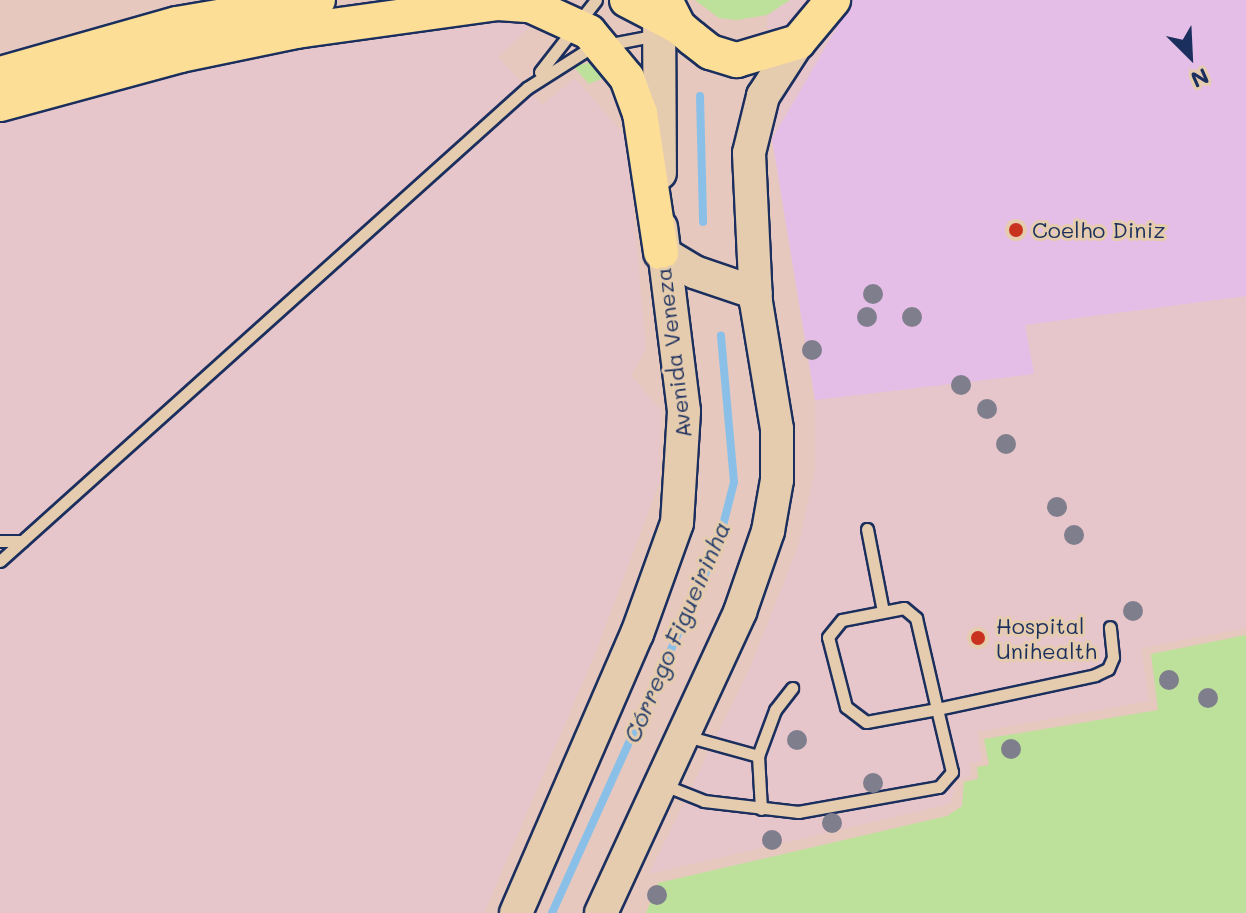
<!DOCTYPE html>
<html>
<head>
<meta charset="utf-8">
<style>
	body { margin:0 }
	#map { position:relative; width:1246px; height:913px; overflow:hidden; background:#e6c8bf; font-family:Mali,sans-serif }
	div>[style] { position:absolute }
	.built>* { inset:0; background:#e6c5cb }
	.green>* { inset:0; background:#bde09b }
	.stream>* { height:8px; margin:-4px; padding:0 4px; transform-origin:4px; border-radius:4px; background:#8ac0e8 }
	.building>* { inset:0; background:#e5bee7 }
	.roads { filter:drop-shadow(2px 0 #1b2f5e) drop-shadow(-2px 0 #1b2f5e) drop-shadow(0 2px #1b2f5e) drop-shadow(0 -2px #1b2f5e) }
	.lane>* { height:11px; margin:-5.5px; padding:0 5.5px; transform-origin:5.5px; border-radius:5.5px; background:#e6ccae }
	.secondary>* { height:32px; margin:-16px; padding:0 16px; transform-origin:16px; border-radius:16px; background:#e6ccae }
	.primary>* { height:34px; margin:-17px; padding:0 17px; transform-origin:17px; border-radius:17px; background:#fcde96 }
	.trees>* { width:20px; height:20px; margin:-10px; border-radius:50%; background:#7f7e8d }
	.dots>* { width:22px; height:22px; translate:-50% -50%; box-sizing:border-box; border:4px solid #e6ccae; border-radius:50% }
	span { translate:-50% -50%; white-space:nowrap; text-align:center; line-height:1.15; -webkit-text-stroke:6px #e6ccae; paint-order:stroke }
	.poi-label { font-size:22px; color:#1b2f5e }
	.left { translate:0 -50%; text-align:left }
	.street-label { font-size:22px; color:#1b2f5e }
	.water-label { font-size:24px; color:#263e6c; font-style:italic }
	.north { position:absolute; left:1150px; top:16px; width:80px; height:80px; -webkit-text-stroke:6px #e6ccae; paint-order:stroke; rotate:156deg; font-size:22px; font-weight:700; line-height:32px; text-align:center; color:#1b2f5e }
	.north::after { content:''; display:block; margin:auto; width:28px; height:36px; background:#1b2f5e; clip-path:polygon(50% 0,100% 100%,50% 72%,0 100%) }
</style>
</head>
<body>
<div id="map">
	<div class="built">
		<i style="clip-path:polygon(790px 0,1246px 0,1246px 628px,1141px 648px,1149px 701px,977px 732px,982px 761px,969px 764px,971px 776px,957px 780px,950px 804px,649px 874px,749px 670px,798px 547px,815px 471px,815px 400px,772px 138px,767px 15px)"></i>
		<i style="clip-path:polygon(514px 9px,530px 27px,498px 57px,542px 105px,575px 78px,627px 138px,646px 349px,631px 375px,661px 411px,659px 483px,597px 649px,484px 913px,0 913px,0 124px,113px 87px,287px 42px)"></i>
	</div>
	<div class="green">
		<i style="clip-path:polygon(695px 0,790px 0,767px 15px,737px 20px,719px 18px)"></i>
		<i style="clip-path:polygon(599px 61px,615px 73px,589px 84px,573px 66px)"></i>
		<i style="clip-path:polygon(1246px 635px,1246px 913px,646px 913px,658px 883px,947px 816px,962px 806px,964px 782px,978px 779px,977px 767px,989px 765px,984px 739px,1158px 710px,1151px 654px)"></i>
	</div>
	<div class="stream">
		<i style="left:700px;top:96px;width:126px;rotate:88.6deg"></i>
		<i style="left:552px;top:913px;width:404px;rotate:-65.7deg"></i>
		<i style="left:718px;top:545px;width:65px;rotate:-75.7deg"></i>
		<i style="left:734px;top:482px;width:147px;rotate:-95.1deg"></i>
	</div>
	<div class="building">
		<i style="clip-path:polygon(853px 0,1246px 0,1246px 296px,1025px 325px,1034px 374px,815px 400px,772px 139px)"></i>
	</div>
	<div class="roads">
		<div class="lane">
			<i style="left:540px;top:72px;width:91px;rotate:-52.1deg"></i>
			<i style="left:867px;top:529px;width:84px;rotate:79deg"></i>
			<i style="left:0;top:541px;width:22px"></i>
			<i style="left:0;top:561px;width:708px;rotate:-41.91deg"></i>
			<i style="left:527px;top:88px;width:75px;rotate:-32.4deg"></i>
			<i style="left:590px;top:48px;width:68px;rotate:-11deg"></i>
			<i style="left:904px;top:608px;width:16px;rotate:40deg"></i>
			<i style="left:916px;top:618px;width:93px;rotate:77deg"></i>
			<i style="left:937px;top:709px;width:72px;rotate:169.6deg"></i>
			<i style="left:866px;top:722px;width:25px;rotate:-143deg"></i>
			<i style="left:846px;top:707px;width:72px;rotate:-104.4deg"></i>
			<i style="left:828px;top:637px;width:22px;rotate:-51deg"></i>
			<i style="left:842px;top:620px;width:63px;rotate:-11deg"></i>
			<i style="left:686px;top:736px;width:75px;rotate:15.5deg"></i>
			<i style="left:664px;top:785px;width:43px;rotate:21.8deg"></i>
			<i style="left:704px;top:801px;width:95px;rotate:6.7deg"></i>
			<i style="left:798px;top:812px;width:143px;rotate:-10.1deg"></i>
			<i style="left:939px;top:787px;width:20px;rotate:-49deg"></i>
			<i style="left:952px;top:772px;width:65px;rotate:-103.4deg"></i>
			<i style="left:937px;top:709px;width:162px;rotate:-12.1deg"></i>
			<i style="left:1095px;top:675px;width:14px;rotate:-25deg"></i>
			<i style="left:1108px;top:669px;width:13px;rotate:-67deg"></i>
			<i style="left:1113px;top:657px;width:30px;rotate:-96deg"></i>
			<i style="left:761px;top:809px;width:53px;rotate:-93.2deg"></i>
			<i style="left:758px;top:756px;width:49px;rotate:-69.7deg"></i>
			<i style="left:775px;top:710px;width:28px;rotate:-52deg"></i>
		</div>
		<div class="secondary">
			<i style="left:659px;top:0;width:173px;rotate:89.7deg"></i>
			<i style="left:661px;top:252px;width:39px;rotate:31deg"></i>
			<i style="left:694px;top:272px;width:65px;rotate:18.7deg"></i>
			<i style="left:516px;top:913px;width:304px;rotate:-66.6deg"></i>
			<i style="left:637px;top:634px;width:118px;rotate:-70.2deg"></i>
			<i style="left:677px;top:523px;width:112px;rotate:-86.4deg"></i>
			<i style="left:684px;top:411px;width:185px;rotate:-97.1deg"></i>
			<i style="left:601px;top:913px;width:332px;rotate:-65.2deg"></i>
			<i style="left:740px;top:612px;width:86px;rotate:-70.9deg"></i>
			<i style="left:768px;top:531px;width:52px;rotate:-80deg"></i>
			<i style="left:777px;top:480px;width:51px;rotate:-90deg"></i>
			<i style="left:777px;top:429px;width:129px;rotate:-99.4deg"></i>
			<i style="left:756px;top:302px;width:149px;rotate:-92.7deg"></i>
			<i style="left:749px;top:153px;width:59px;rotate:-76.2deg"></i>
			<i style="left:763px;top:96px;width:64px;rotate:-57.1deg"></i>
		</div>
		<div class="primary">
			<i style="left:627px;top:0;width:59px;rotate:27.4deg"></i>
			<i style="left:665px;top:0;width:30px;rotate:63deg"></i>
			<i style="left:679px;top:27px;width:17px;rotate:40deg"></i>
			<i style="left:692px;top:38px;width:23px;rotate:38deg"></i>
			<i style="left:710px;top:52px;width:28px;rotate:17deg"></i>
			<i style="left:737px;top:60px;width:64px;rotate:-16.4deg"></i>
			<i style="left:798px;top:42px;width:55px;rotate:-50.2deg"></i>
			<i style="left:289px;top:32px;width:211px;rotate:-7.9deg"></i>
			<i style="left:498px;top:3px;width:32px;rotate:4deg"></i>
			<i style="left:530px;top:5px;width:65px;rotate:24.6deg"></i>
			<i style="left:589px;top:32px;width:60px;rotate:50.4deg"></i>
			<i style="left:627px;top:78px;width:37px;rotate:70deg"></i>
			<i style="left:640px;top:113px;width:141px;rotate:81.4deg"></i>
			<i style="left:0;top:74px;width:184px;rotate:-15.8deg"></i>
			<i style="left:177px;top:24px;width:143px;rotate:-9.7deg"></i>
			<i style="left:0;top:104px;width:187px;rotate:-15.2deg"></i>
			<i style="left:180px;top:55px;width:133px;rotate:-11.7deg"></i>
		</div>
	</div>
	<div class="trees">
		<i style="left:873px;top:294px"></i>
		<i style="left:867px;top:317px"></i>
		<i style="left:912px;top:317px"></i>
		<i style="left:812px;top:350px"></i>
		<i style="left:961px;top:385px"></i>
		<i style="left:987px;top:409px"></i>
		<i style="left:1006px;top:444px"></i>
		<i style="left:1057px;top:507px"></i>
		<i style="left:1074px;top:535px"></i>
		<i style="left:1133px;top:611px"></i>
		<i style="left:1169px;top:680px"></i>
		<i style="left:1208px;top:698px"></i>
		<i style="left:797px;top:740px"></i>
		<i style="left:1011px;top:749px"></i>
		<i style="left:873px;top:783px"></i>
		<i style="left:832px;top:823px"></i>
		<i style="left:772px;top:840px"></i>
		<i style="left:657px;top:895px"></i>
	</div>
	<div class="dots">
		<i style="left:1016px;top:230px;background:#c8321e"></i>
		<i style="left:978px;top:638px;background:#c8321e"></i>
	</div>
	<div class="poi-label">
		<span class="left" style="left:1032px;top:230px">Coelho Diniz</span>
		<span class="left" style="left:996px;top:638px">Hospital<br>Unihealth</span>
	</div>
	<div class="street-label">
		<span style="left:673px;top:353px;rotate:-97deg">Avenida Veneza</span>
	</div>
	<div class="water-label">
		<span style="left:676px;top:632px;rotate:-67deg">Córrego Figueirinha</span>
	</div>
	<div class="north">N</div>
</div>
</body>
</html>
